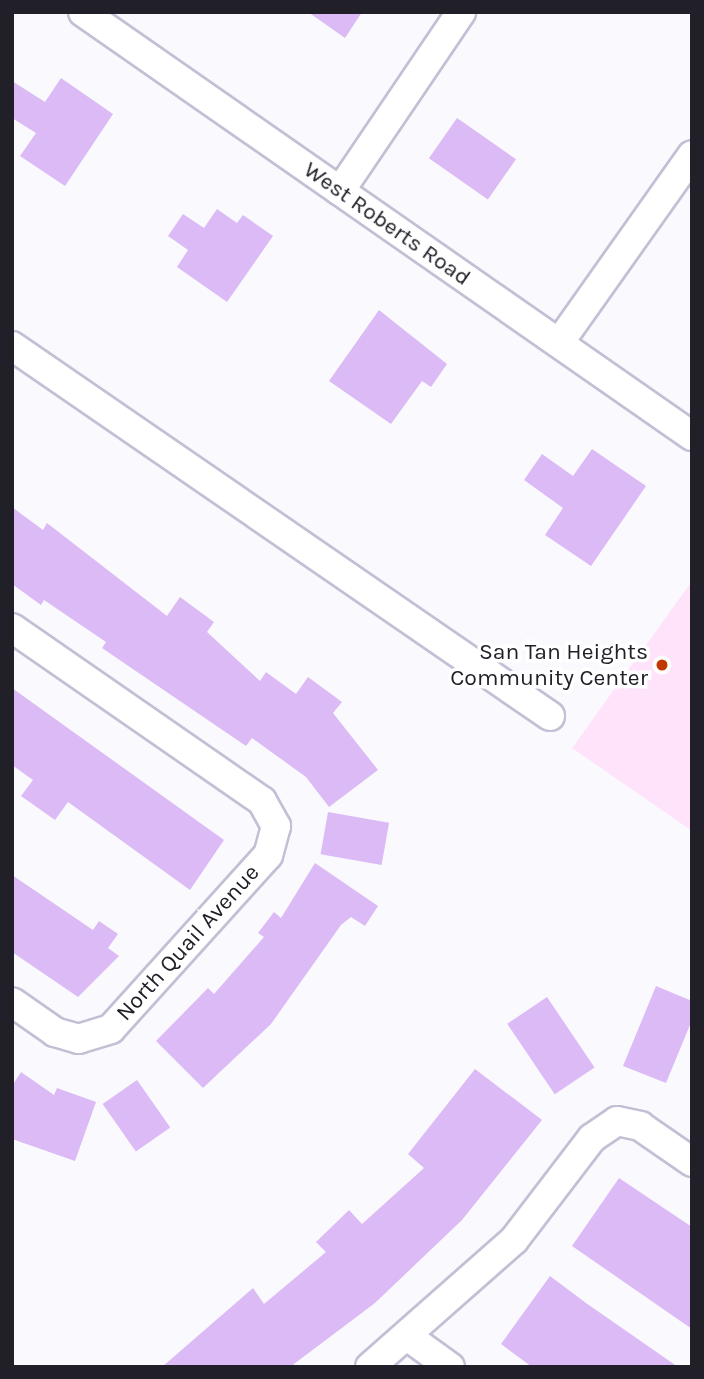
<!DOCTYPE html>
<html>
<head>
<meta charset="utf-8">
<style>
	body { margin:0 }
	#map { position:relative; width:704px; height:1379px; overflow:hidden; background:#fafafe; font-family:Karla,sans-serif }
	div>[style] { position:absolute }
	.green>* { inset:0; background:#ffe3fa }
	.building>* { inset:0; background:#dbbaf5; transform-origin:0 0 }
	.roads { filter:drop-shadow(2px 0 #c1c0d5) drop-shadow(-2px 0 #c1c0d5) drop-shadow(0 2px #c1c0d5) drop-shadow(0 -2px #c1c0d5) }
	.minor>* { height:28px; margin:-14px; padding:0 14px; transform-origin:14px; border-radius:14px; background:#fff }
	.dots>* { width:19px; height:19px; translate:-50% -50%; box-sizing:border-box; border:4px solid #fff; border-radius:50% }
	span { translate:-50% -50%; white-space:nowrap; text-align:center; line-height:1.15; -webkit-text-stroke:7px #fff; paint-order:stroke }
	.street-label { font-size:23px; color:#212028 }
	.poi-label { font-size:23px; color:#212028 }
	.right { translate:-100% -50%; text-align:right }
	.frame { position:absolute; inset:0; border:14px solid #212028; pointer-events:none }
</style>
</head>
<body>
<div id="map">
	<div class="green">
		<i style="clip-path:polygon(692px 581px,692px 831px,572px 748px)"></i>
	</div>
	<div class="building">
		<i style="clip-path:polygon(308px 12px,362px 12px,345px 38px)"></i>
		<i style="clip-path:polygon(61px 78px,113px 114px,65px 186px,20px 156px,36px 133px,12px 118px,12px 81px,45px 102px)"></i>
		<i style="left:457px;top:118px;width:72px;height:49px;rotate:35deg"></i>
		<i style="clip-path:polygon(217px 209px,237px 223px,243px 215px,273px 236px,227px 302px,177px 267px,188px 250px,168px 236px,183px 214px,204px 228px)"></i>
		<i style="clip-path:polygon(379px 310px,447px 364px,431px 387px,422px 381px,391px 424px,329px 381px)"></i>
		<i style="clip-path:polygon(592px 449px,646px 486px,591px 566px,545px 535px,563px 508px,524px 480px,542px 454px,573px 476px)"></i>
		<i style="clip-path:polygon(12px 507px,43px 530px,47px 523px,167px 616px,180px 597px,214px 622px,207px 632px,260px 681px,266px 672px,296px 694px,308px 677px,342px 702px,333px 713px,378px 770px,329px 807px,306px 777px,252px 738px,246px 746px,102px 648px,106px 642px,44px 600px,41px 605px,12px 584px)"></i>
		<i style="clip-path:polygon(12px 688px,224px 840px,190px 890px,68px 802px,55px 820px,21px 796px,33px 780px,12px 765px)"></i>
		<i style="left:328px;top:812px;width:62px;height:43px;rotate:10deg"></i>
		<i style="clip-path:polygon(315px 863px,378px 906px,365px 926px,351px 917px,341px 925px,271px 1024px,203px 1088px,156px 1041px,208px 988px,214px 994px,264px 937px,258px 933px,274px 912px,281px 918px)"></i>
		<i style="clip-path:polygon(12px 875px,93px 930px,99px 921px,118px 934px,108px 948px,119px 956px,78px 997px,12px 952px)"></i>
		<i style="clip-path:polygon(656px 986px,692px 1001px,692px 1020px,666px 1083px,623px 1066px)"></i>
		<i style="left:547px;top:997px;width:85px;height:48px;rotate:56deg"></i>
		<i style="clip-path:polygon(475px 1069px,542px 1120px,462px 1220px,375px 1303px,290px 1367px,162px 1367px,253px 1288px,264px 1304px,326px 1252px,316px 1242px,349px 1210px,362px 1224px,424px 1168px,408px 1154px)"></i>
		<i style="clip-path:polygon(21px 1072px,54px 1095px,57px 1088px,96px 1102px,75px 1161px,12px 1139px,12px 1086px)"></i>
		<i style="left:137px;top:1080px;width:58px;height:42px;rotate:55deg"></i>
		<i style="clip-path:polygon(619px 1178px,692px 1227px,692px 1329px,572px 1246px)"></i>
		<i style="clip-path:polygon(550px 1276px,586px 1303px,678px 1367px,532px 1367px,501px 1344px)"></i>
	</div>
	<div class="roads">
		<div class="minor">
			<i style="left:83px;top:12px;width:742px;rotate:34.85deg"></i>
			<i style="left:340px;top:191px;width:216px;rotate:-55.9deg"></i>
			<i style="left:559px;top:343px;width:230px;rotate:-54.7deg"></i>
			<i style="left:12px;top:346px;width:653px;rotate:34.52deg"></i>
			<i style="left:12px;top:628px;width:304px;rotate:34.7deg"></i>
			<i style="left:262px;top:801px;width:29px;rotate:61deg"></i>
			<i style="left:276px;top:826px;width:30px;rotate:105deg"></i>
			<i style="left:268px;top:855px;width:234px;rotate:132.1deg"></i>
			<i style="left:111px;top:1029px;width:34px;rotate:163deg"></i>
			<i style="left:79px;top:1039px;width:25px;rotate:-164deg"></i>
			<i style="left:55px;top:1032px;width:52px;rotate:-145.1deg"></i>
			<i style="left:407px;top:1336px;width:53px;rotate:35.8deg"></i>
			<i style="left:370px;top:1367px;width:192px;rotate:-41.4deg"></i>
			<i style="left:514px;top:1240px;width:128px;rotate:-52.6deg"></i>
			<i style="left:592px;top:1138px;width:30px;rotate:-34deg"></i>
			<i style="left:617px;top:1121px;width:24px;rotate:12deg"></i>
			<i style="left:640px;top:1126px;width:63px;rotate:34.7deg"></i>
		</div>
	</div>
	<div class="dots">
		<i style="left:662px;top:665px;background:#c03900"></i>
	</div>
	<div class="street-label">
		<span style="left:387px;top:224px;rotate:35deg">West Roberts Road</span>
		<span style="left:188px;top:943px;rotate:-48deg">North Quail Avenue</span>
	</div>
	<div class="poi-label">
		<span class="right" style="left:648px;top:665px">San Tan Heights<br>Community Center</span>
	</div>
	<div class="frame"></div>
</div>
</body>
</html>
